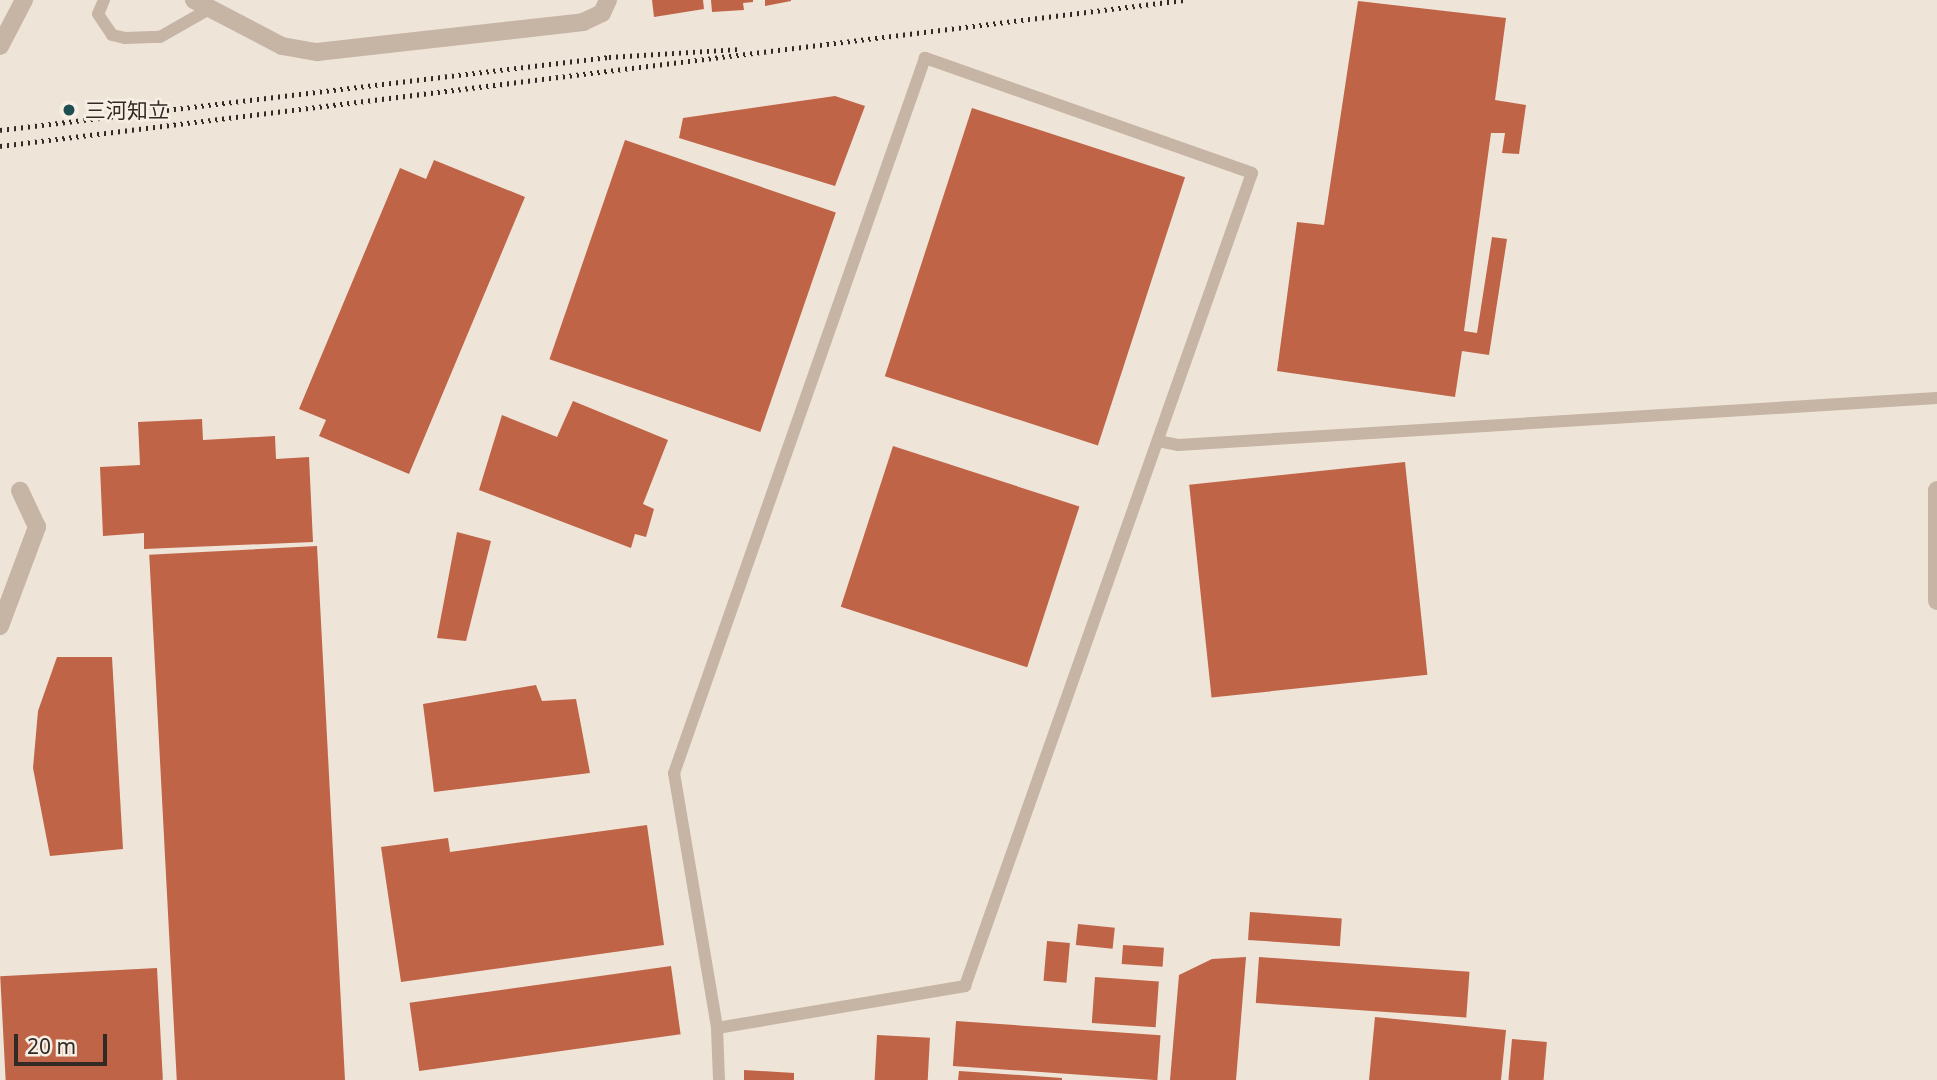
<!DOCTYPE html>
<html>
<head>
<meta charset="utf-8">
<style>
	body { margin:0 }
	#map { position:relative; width:1937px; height:1080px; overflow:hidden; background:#efe4d8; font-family:"Noto Sans","Noto Sans JP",sans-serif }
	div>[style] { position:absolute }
	.building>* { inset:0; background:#bf6446; transform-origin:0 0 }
	.lane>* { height:12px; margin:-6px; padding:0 6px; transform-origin:6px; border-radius:6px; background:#c6b4a5 }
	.street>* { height:18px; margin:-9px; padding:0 9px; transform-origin:9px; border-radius:9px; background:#c6b4a5 }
	.rail>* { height:5px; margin-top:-2.5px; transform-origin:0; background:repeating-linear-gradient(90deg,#332a26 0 2px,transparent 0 7px) }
	.dots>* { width:19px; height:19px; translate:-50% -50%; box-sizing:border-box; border:4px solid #f7efe4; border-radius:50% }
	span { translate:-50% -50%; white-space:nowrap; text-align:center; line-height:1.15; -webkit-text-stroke:5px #f7efe4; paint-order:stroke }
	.poi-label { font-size:21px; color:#332a26 }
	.left { translate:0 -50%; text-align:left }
	.scale { position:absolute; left:14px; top:1034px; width:93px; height:32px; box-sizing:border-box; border:4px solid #332a26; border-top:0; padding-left:9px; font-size:21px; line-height:24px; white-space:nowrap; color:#332a26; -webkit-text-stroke:5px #f7efe4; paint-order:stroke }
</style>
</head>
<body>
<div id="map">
	<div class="building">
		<i style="clip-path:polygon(652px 0,703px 0,704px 9px,654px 17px)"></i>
		<i style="clip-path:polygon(711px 0,753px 0,753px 2px,743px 3px,744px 10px,712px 12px)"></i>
		<i style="clip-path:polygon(765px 0,791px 0,791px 1px,765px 6px)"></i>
		<i style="clip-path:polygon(1358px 1px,1506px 18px,1495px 100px,1526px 105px,1519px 154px,1502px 153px,1505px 133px,1491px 133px,1464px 331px,1477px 333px,1492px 237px,1507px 239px,1489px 355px,1462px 351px,1455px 397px,1277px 371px,1297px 222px,1324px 225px)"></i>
		<i style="clip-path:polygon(835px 96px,865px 106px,835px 186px,679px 138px,683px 118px)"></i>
		<i style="left:972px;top:108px;width:224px;height:282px;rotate:18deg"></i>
		<i style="left:625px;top:140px;width:223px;height:232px;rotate:19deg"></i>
		<i style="clip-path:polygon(434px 160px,525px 197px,409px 474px,319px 436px,326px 420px,299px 409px,400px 168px,426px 179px)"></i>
		<i style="clip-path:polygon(573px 401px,668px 440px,643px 504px,654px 509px,646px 537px,635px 534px,631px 548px,479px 490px,502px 415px,557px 437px)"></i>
		<i style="clip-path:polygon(202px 419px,203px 440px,275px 436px,276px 459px,309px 457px,313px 542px,144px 549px,144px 533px,103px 536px,100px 467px,140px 465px,138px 422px)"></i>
		<i style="left:893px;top:446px;width:196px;height:169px;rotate:18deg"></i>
		<i style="left:1405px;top:462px;width:214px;height:217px;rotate:84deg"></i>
		<i style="clip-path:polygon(457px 532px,491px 541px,466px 641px,437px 638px)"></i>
		<i style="left:317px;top:546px;width:535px;height:168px;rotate:87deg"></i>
		<i style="clip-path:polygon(57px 657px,112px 657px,123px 849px,50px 856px,33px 768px,38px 711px)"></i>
		<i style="clip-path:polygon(536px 685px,542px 701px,576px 699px,590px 773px,434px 792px,423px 704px)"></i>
		<i style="clip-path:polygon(647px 825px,664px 945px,401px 982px,381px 847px,448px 838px,450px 852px)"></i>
		<i style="left:1250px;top:912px;width:92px;height:28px;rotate:4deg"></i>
		<i style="left:1078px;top:924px;width:37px;height:21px;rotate:6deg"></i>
		<i style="left:1047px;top:941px;width:23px;height:40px;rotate:5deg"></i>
		<i style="left:1123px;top:945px;width:41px;height:19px;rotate:4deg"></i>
		<i style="clip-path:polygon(1246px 957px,1236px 1080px,1170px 1080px,1179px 975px,1212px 959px)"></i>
		<i style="left:1259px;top:957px;width:211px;height:46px;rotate:4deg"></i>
		<i style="left:671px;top:966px;width:69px;height:264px;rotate:82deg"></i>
		<i style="left:157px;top:968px;width:112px;height:157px;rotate:87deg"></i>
		<i style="left:1095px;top:977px;width:64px;height:46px;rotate:4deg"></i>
		<i style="clip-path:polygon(1375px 1017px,1506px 1030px,1501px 1080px,1369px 1080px)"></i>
		<i style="left:956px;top:1021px;width:205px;height:45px;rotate:4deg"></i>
		<i style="left:877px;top:1035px;width:53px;height:45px;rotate:3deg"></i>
		<i style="left:1512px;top:1039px;width:35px;height:41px;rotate:5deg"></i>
		<i style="clip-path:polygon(744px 1070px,794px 1073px,794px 1080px,744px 1080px)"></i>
		<i style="clip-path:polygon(959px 1071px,1062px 1078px,1062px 1080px,958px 1080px)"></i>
	</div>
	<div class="lane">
		<i style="left:104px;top:0;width:15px;rotate:113deg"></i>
		<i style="left:98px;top:14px;width:25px;rotate:56deg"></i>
		<i style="left:112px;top:35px;width:13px;rotate:13deg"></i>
		<i style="left:125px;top:38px;width:35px;rotate:-2deg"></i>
		<i style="left:160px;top:37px;width:56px;rotate:-29.7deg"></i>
		<i style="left:1158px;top:441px;width:20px;rotate:11deg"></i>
		<i style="left:1178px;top:445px;width:760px;rotate:-3.54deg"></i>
		<i style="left:717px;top:1028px;width:252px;rotate:-9.6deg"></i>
		<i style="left:965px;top:986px;width:862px;rotate:-70.56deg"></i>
		<i style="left:1252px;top:173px;width:347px;rotate:-160.6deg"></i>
		<i style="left:925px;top:58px;width:758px;rotate:109.34deg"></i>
		<i style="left:674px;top:773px;width:259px;rotate:80.4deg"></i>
		<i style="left:717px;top:1028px;width:52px;rotate:87.8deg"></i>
	</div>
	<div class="street">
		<i style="left:194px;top:0;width:99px;rotate:27.6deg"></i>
		<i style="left:282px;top:46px;width:36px;rotate:10deg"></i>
		<i style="left:317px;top:52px;width:268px;rotate:-6.4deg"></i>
		<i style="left:583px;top:22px;width:21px;rotate:-25deg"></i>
		<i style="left:602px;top:13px;width:14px;rotate:-65deg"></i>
		<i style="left:0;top:46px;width:52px;rotate:-62.4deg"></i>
		<i style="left:1937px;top:490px;width:111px;rotate:90deg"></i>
		<i style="left:0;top:626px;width:106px;rotate:-69.5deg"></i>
		<i style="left:37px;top:527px;width:40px;rotate:-115deg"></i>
	</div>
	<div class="rail">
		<i style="left:0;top:130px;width:613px;rotate:-6.84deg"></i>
		<i style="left:609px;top:57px;width:129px;rotate:-3.5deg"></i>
		<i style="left:0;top:146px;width:1193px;rotate:-7.03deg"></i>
	</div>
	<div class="dots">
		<i style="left:69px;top:110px;background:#1e4e51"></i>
	</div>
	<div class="poi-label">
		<span class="left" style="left:85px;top:110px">三河知立</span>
	</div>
	<div class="scale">20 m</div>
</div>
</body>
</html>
